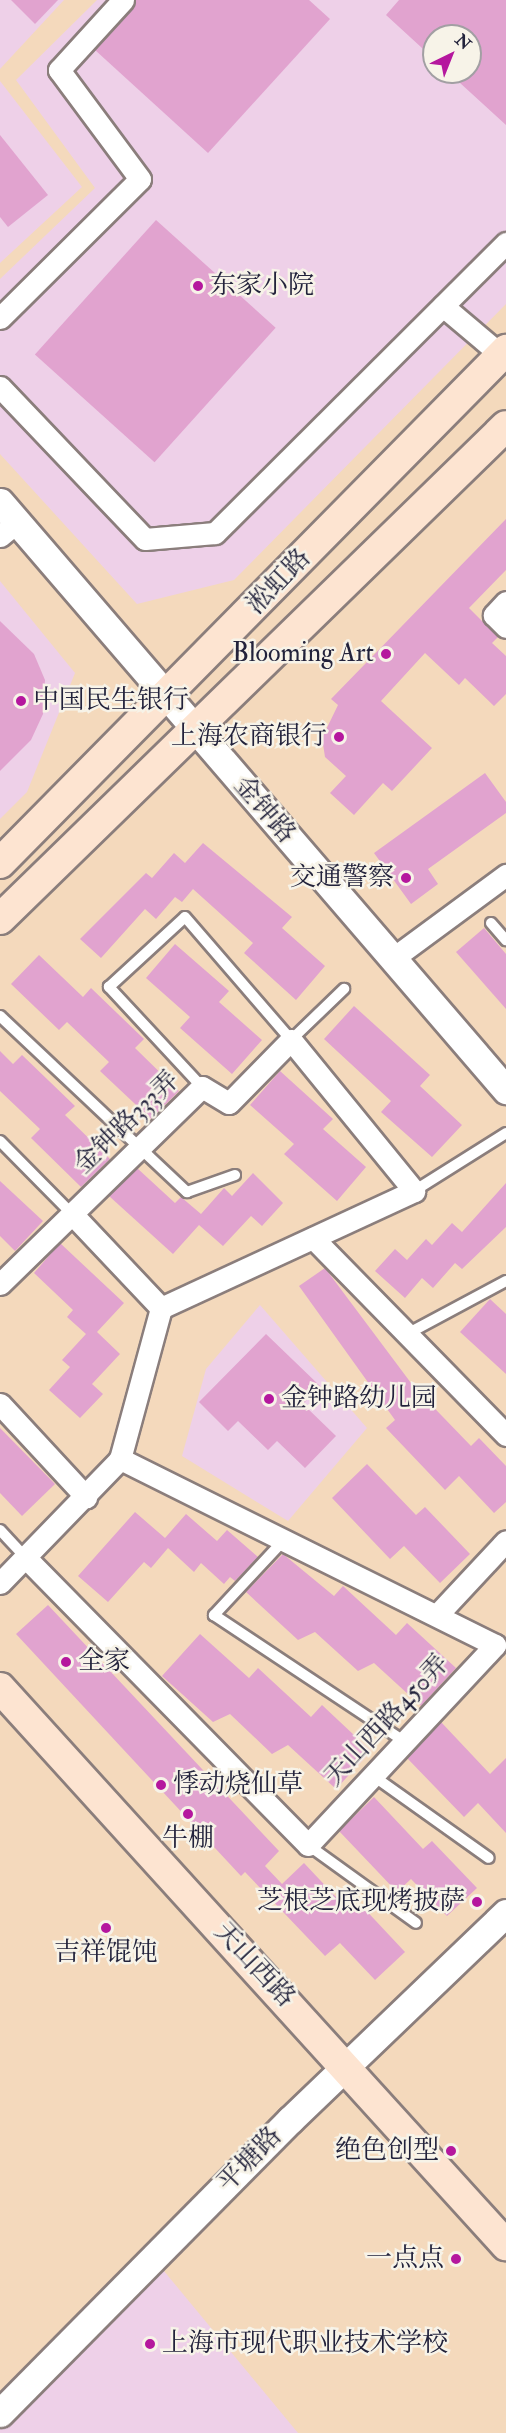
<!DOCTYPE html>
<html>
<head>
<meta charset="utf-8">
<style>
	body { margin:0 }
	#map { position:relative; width:506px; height:2433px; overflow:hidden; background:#f4d9bc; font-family:"IM FELL Double Pica","Noto Serif SC",serif }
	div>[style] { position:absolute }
	.built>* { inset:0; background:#eed0e8 }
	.building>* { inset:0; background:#e1a3cf; transform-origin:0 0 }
	.roads { filter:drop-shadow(2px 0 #8b7e7c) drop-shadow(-2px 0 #8b7e7c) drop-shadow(0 2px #8b7e7c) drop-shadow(0 -2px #8b7e7c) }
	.service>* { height:10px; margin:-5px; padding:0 5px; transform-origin:5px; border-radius:5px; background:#fff }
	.minor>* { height:21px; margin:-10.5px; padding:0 10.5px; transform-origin:10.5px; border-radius:10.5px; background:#fff }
	.tertiary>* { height:27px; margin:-13.5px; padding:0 13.5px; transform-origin:13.5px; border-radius:13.5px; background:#fff }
	.secondary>* { height:30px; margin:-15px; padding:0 15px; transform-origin:15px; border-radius:15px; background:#fde4d1 }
	.dots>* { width:16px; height:16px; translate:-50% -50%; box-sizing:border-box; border:3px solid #f7f3e8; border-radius:50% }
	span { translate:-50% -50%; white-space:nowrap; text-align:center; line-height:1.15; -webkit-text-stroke:5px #f7f3e8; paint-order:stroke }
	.poi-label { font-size:26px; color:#22223b }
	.left { translate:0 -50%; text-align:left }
	.right { translate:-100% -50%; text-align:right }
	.street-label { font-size:26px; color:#22223b }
	.north { position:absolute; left:422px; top:24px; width:60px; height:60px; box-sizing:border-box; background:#f7f3e8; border:2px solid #a29fa3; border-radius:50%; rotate:43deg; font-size:16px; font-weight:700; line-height:24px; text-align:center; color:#22223b }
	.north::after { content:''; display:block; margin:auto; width:21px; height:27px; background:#b5179e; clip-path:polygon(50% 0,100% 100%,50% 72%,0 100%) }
</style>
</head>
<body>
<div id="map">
	<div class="built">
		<i style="clip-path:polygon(0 0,64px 0,0 69px)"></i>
		<i style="clip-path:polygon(evenodd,97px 0,506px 0,506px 304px,234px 580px,137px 604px,0 454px,0 279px,95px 188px,16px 80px,97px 0,434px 36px,470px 36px,470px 72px,434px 72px,434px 36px)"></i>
		<i style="clip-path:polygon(0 81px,82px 187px,0 263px)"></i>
		<i style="clip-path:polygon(0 581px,75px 673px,27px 792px,0 819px)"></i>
		<i style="clip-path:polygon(260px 1305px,367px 1428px,288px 1521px,182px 1456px,206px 1369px)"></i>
		<i style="clip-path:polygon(154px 2259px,298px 2433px,0 2433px,0 2429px)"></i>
	</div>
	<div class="building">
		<i style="clip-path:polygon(11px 0,58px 0,35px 24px)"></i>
		<i style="clip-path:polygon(135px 0,309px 0,330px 19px,208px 153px,95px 50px)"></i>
		<i style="clip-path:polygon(399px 0,506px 0,506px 125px,448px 72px,470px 72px,470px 36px,434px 36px,434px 59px,386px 15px)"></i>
		<i style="clip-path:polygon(0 135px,48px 195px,8px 227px,0 217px)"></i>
		<i style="left:156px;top:220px;width:161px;height:181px;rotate:42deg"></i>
		<i style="clip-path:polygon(506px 519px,506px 570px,469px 608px,498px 637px,492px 643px,506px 656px,506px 694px,494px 706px,465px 678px,459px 685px,425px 653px,381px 701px,432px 748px,392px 791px,383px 783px,354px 815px,330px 793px,346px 776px,325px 757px,322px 738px,338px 705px,331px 699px)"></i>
		<i style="clip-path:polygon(0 621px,34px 654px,45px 680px,43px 714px,31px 740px,0 771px)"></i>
		<i style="clip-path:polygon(485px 773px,506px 802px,506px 813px,428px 869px,438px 884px,411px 904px,374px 853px)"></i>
		<i style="clip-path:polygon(203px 843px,292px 917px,282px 928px,325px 966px,296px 1000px,244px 953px,253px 943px,193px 889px,182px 902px,175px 897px,156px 919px,145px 909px,101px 958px,80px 939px,146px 873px,152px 878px,174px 853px,185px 863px)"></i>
		<i style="clip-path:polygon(484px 928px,506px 954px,506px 1009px,456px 952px)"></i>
		<i style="clip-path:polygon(175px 944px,229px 991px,219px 1002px,262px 1040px,232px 1074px,180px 1028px,190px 1017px,146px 978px)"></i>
		<i style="clip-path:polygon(39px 955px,83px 997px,91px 988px,144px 1039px,135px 1048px,179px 1091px,151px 1119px,100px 1071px,109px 1062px,67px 1022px,59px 1030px,11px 984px)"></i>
		<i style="clip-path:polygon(354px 1006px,430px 1075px,420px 1086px,462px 1125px,432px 1157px,381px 1112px,391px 1101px,324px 1039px)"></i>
		<i style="clip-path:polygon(0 1051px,13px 1064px,22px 1055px,75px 1106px,65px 1115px,110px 1159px,81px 1187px,31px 1138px,40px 1129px,0 1091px)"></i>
		<i style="clip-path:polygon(280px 1071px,333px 1119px,323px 1129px,366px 1167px,337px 1201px,284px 1154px,294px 1144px,250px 1105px)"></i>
		<i style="clip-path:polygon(137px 1168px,175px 1203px,181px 1197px,201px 1214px,224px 1188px,232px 1196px,253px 1173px,283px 1203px,262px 1226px,251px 1216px,223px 1246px,199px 1225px,173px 1254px,109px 1196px)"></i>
		<i style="clip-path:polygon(0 1181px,43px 1221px,15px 1251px,0 1236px)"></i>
		<i style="clip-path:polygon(506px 1183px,506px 1227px,462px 1269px,455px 1263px,433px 1288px,422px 1278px,405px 1298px,375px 1271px,395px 1249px,407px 1260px,426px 1239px,432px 1245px,452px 1223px,462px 1232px)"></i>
		<i style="clip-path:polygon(60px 1243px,124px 1303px,97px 1332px,120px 1354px,92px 1384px,103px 1394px,80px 1418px,49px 1390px,70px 1367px,62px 1360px,86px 1334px,67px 1317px,73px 1310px,34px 1273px)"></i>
		<i style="clip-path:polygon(325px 1268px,414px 1387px,471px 1446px,479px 1438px,506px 1466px,506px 1502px,494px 1513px,459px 1476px,445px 1490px,386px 1428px,395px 1420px,299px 1286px)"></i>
		<i style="clip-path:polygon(490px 1299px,506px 1314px,506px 1374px,460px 1332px)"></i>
		<i style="clip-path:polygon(266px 1334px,320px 1386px,303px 1404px,336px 1436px,305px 1468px,277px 1441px,268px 1450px,238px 1421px,228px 1431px,199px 1402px)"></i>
		<i style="clip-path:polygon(0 1428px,55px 1484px,22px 1516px,0 1493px)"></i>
		<i style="clip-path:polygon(367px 1464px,416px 1515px,425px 1507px,470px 1554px,440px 1583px,404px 1546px,390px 1559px,332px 1498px)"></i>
		<i style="clip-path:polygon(135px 1512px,165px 1538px,186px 1514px,217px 1541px,227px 1530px,258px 1557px,235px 1581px,230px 1577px,224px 1584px,201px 1563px,194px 1572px,168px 1548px,151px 1568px,144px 1562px,108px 1602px,78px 1576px)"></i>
		<i style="clip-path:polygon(283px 1554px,334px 1596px,343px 1586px,396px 1635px,407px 1623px,456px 1668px,421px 1706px,374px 1663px,358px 1671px,315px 1632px,298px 1640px,246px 1592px)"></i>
		<i style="clip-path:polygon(48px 1605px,279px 1851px,265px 1866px,282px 1884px,304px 1863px,351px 1913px,360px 1904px,405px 1952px,375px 1980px,340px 1943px,325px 1956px,245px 1872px,241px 1876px,16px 1634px)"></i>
		<i style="clip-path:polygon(200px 1634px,249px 1678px,258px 1668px,311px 1717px,322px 1705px,371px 1751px,336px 1789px,288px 1745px,272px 1754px,230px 1714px,213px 1722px,162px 1676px)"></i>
		<i style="clip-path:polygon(441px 1722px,490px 1774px,506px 1758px,506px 1833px,478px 1803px,464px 1817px,407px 1758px)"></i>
		<i style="clip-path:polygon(374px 1797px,423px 1849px,432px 1841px,477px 1888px,447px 1916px,411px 1879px,397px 1892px,339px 1831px)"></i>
	</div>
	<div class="roads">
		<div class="service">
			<i style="left:491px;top:923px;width:23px;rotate:49deg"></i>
			<i style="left:0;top:1016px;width:257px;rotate:43.3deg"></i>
			<i style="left:187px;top:1192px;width:51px;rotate:-19.5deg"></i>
			<i style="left:202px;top:1087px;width:137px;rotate:-132.9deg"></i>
			<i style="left:109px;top:987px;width:103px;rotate:-42.6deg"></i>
			<i style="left:185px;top:917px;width:162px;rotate:49.2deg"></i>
			<i style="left:291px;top:1040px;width:74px;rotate:-43.9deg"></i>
			<i style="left:0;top:1141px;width:103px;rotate:45.4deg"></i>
			<i style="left:414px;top:1191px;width:109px;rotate:-32.2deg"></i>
			<i style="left:407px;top:1334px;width:112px;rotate:-28.2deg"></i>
			<i style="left:0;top:1530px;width:38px;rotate:47deg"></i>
			<i style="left:284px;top:1540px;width:103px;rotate:133deg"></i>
			<i style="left:214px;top:1615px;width:228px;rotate:33.6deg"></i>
			<i style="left:372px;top:1775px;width:143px;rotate:35.4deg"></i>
			<i style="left:308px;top:1845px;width:133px;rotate:35.8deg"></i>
		</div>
		<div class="minor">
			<i style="left:443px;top:306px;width:76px;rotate:40.2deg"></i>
			<i style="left:0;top:318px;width:197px;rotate:-44.8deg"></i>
			<i style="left:140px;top:179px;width:136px;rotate:-126.6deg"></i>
			<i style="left:59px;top:70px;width:95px;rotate:-47.6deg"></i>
			<i style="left:0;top:387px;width:210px;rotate:46.4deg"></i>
			<i style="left:145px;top:539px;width:70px;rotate:-4.9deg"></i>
			<i style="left:215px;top:533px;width:411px;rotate:-44.9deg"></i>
			<i style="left:0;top:536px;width:22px;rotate:-39deg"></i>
			<i style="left:506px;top:602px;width:18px;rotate:133deg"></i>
			<i style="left:494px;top:615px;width:17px;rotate:45deg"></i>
			<i style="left:392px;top:959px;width:142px;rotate:-36.4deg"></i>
			<i style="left:313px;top:1238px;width:276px;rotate:45.6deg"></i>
			<i style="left:0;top:1284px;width:282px;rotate:-44.3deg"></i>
			<i style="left:202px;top:1087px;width:31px;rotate:31deg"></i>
			<i style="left:229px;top:1103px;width:88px;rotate:-45.5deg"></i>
			<i style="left:291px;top:1040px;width:195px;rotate:50.8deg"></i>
			<i style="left:414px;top:1191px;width:279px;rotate:155.2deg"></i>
			<i style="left:0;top:1404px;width:127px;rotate:47.2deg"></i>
			<i style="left:26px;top:1558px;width:402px;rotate:45.5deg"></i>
			<i style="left:308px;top:1845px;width:274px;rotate:-46.9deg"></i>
			<i style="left:495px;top:1645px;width:419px;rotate:-153.6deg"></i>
			<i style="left:0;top:1583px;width:173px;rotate:-45.9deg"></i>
			<i style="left:120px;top:1459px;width:156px;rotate:-74.8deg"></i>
			<i style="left:161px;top:1308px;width:129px;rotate:-133.4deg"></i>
			<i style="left:437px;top:1615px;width:101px;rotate:-47deg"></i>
		</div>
		<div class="tertiary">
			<i style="left:0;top:502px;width:776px;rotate:49.29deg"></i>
			<i style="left:0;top:2413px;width:412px;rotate:-45.3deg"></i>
			<i style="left:290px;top:2120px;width:299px;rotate:-43.8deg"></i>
		</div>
		<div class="secondary">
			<i style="left:0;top:863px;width:721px;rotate:-45.39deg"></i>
			<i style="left:0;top:919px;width:706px;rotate:-44.25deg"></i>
			<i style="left:0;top:1688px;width:753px;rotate:47.75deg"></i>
		</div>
	</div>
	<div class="dots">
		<i style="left:198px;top:286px;background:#b5179e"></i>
		<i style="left:386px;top:654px;background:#b5179e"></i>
		<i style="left:21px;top:701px;background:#b5179e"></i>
		<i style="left:339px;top:737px;background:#b5179e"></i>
		<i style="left:406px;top:878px;background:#b5179e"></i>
		<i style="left:269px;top:1399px;background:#b5179e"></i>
		<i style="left:66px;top:1662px;background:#b5179e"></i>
		<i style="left:161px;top:1785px;background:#b5179e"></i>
		<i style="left:188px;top:1814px;background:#b5179e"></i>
		<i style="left:477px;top:1902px;background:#b5179e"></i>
		<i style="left:106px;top:1928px;background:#b5179e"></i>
		<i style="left:451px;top:2151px;background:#b5179e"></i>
		<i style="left:456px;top:2259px;background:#b5179e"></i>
		<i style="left:150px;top:2344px;background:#b5179e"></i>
	</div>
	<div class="poi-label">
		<span class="left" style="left:210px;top:286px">东家小院</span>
		<span class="right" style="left:374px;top:654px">Blooming Art</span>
		<span class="left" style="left:33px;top:701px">中国民生银行</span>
		<span class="right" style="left:327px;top:737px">上海农商银行</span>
		<span class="right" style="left:394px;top:878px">交通警察</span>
		<span class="left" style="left:281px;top:1399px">金钟路幼儿园</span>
		<span class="left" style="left:78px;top:1662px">全家</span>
		<span class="left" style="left:173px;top:1785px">悸动烧仙草</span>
		<span style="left:188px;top:1839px">牛棚</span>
		<span class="right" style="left:465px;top:1902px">芝根芝底现烤披萨</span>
		<span style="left:106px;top:1953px">吉祥馄饨</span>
		<span class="right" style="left:439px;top:2151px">绝色创型</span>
		<span class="right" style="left:444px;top:2259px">一点点</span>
		<span class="left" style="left:162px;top:2344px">上海市现代职业技术学校</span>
	</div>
	<div class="street-label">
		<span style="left:279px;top:582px;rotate:-46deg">淞虹路</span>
		<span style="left:264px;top:810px;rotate:49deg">金钟路</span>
		<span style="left:127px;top:1123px;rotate:-44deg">金钟路333弄</span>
		<span style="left:387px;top:1721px;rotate:-47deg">天山西路450弄</span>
		<span style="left:254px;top:1965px;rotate:47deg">天山西路</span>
		<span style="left:250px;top:2160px;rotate:-46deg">平塘路</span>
	</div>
	<div class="north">N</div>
</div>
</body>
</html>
